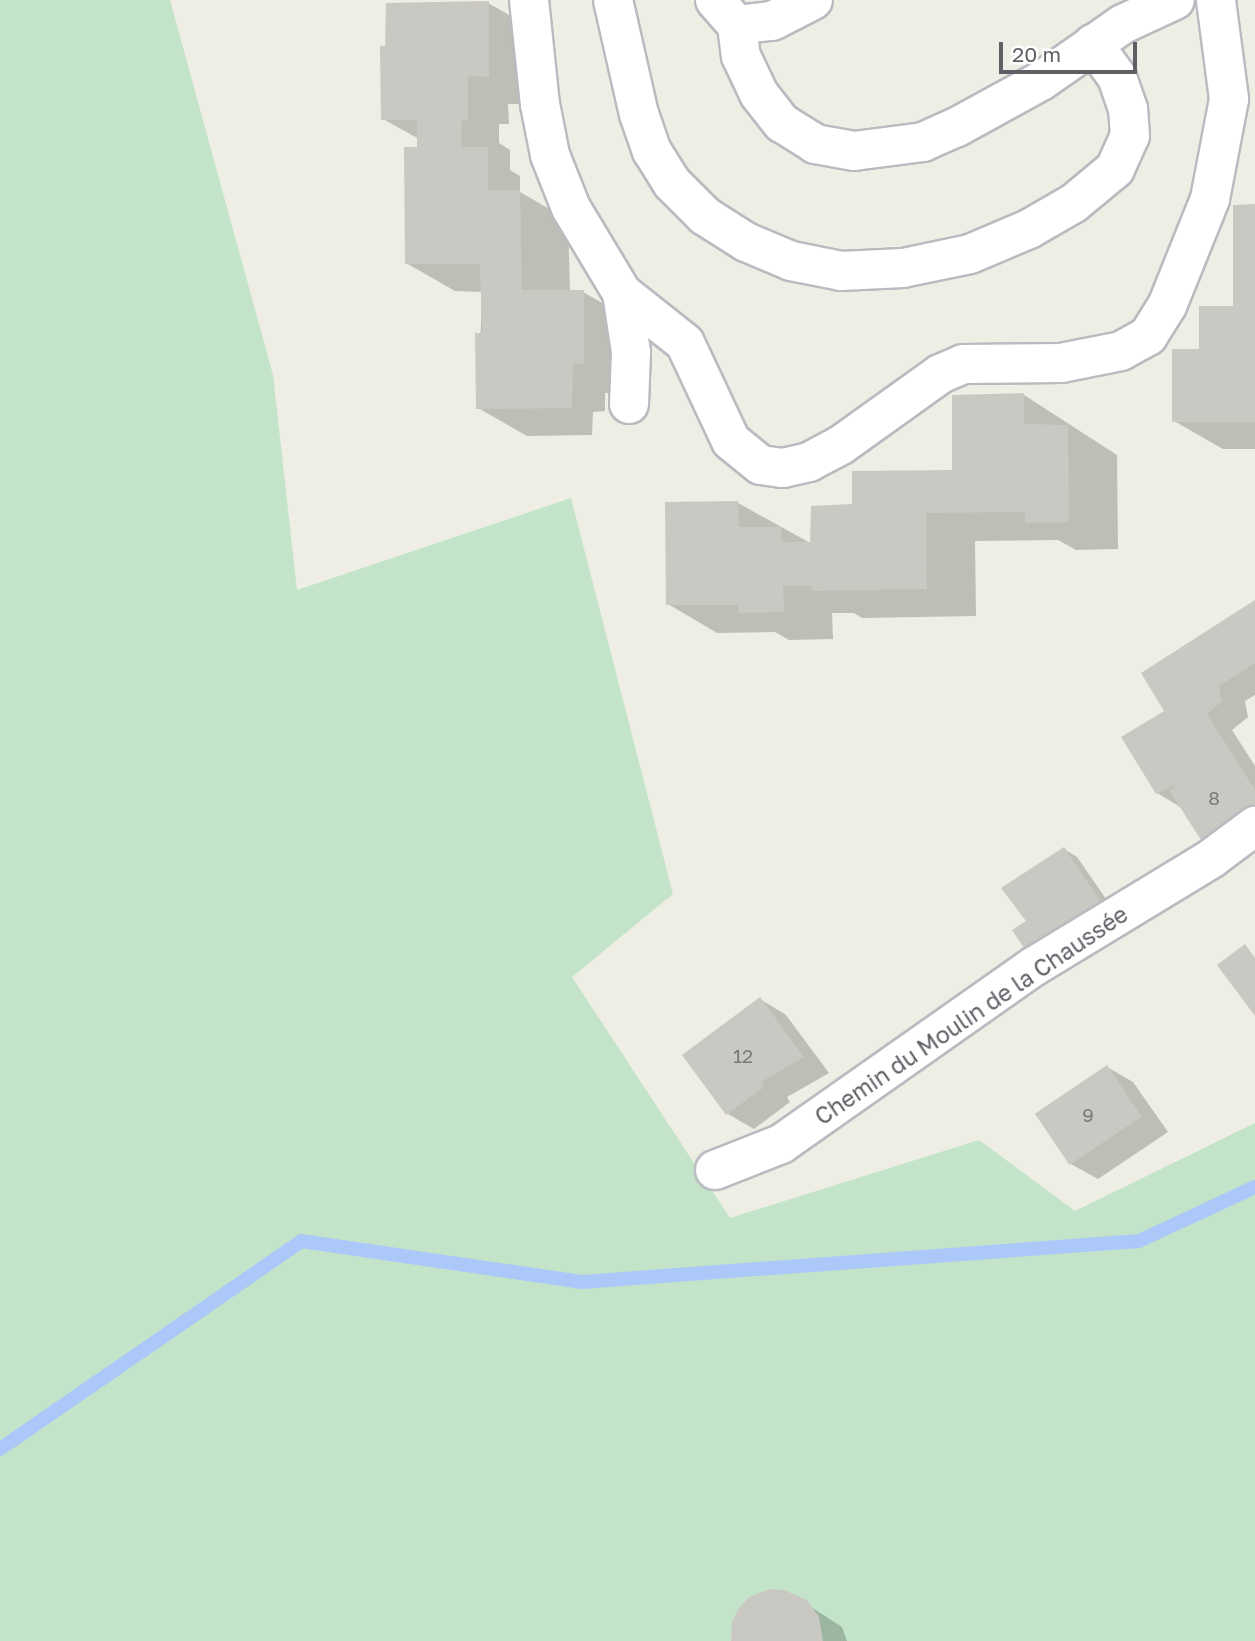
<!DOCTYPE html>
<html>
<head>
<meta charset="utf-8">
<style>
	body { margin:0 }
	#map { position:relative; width:1255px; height:1641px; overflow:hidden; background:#eeeee5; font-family:"Golos Text",sans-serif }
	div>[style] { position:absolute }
	.green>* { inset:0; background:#c4e4ca }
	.shadow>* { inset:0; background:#0003 }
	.stream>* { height:14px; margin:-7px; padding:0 7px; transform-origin:7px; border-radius:7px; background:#abc8f9 }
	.building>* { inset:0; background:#cac8c2; transform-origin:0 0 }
	.roads { filter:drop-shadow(2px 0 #babbc0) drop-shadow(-2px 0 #babbc0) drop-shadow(0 2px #babbc0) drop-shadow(0 -2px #babbc0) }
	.minor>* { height:38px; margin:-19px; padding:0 19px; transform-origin:19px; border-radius:19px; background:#fff }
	span { translate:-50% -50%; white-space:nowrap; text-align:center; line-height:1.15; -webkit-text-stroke:5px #fff; paint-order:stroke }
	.number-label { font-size:19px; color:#78797c }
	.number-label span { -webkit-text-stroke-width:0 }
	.street-label { font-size:23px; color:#5d5f65 }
	.scale { position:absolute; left:999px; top:42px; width:138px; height:32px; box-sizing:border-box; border:4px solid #5d5f65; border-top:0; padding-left:9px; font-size:21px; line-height:24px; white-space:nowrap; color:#5d5f65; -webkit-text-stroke:5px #fff; paint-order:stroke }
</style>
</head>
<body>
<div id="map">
	<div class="green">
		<i style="clip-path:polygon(0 0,170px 0,273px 375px,297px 590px,571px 498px,673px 894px,572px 977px,730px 1218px,979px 1140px,1075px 1211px,1255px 1123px,1255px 1641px,0 1641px)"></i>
	</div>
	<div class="shadow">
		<i style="clip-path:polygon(488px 3px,537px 31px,537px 104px,508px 104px,509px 124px,499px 124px,499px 143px,510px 150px,510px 170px,520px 176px,520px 192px,568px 220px,570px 292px,583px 292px,632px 320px,633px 392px,605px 393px,605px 411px,593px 412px,592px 435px,527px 436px,478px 408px,482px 292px,455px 291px,406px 263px,419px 139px,383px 119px)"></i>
		<i style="clip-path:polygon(1255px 206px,1255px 449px,1223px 449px,1174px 421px,1200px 351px,1235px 307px)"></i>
		<i style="clip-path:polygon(1024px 395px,1117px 455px,1118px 549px,1076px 550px,1058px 540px,975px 541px,976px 616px,862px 618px,854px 613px,832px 613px,833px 639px,789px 640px,775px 632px,717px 633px,668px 604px,738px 503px,812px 544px,854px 506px,954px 472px)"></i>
		<i style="clip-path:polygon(1255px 602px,1255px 695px,1245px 701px,1248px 717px,1232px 730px,1255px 766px,1255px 837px,1228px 854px,1202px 839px,1182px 808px,1157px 793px,1166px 712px)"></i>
		<i style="clip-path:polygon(1064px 849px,1077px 857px,1115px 912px,1029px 922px)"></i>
		<i style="clip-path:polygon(760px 999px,786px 1015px,829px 1073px,787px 1097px,790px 1102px,754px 1129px,728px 1114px,684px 1055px)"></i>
		<i style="clip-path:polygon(1107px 1067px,1133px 1082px,1168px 1132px,1098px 1179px,1071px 1164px)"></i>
		<i style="clip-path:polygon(791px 1594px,842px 1627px,847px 1641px,735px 1641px)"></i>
	</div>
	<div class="stream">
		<i style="left:0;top:1449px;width:366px;rotate:-34.6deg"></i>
		<i style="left:301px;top:1241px;width:284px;rotate:8.3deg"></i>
		<i style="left:582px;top:1282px;width:559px;rotate:-4.21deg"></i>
		<i style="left:1139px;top:1241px;width:128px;rotate:-25deg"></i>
	</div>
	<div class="building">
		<i style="clip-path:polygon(489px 1px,489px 77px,468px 76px,468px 121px,462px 120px,461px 147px,488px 147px,488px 190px,520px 190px,522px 290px,584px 290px,584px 364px,573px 364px,572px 408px,476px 409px,475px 333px,482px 333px,480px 264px,405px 264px,404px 147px,417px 147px,417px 120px,381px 120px,380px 46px,385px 46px,386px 3px)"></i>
		<i style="clip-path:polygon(1255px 204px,1255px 422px,1172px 422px,1172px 349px,1199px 349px,1199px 306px,1233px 306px,1233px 205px)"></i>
		<i style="clip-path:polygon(1024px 393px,1024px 424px,1068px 425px,1069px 522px,1025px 523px,1025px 512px,926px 513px,927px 589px,812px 591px,811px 586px,783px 586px,784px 612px,738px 613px,738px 605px,666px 605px,665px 502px,738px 501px,739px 527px,781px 527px,782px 542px,810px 542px,811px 506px,852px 504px,852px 471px,952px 470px,952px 395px)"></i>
		<i style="clip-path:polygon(1255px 600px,1255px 663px,1219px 686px,1222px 701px,1207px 714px,1255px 790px,1255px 805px,1201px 840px,1169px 790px,1183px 781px,1156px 794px,1121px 737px,1164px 711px,1141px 673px)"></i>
		<i style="clip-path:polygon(1064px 847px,1103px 905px,1029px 955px,1012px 930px,1026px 921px,1001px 888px)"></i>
		<i style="clip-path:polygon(1245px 944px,1255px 958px,1255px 1016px,1217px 965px)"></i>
		<i style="clip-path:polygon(760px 997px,804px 1057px,761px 1082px,764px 1087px,726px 1115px,682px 1055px)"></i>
		<i style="left:1107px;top:1065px;width:62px;height:87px;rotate:56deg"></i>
		<i style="clip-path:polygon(770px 1589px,784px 1590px,807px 1600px,819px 1617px,823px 1641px,731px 1641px,732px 1621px,739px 1608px,749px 1597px)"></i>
	</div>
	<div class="roads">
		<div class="minor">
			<i style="left:529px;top:0;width:105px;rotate:84deg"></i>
			<i style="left:540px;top:104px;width:52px;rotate:78.9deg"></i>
			<i style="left:550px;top:155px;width:57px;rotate:68.4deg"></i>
			<i style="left:571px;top:208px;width:99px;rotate:59deg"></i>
			<i style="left:622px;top:293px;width:60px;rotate:81.3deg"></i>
			<i style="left:631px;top:352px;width:52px;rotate:92.2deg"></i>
			<i style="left:613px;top:0;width:117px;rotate:77.2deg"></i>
			<i style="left:639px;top:114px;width:39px;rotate:71deg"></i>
			<i style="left:652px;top:151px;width:38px;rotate:58deg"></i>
			<i style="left:672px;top:183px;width:47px;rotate:45deg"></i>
			<i style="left:705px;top:216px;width:49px;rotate:32.4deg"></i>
			<i style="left:746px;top:242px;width:49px;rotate:22.9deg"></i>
			<i style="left:791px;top:261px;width:51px;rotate:11.3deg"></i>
			<i style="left:841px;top:271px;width:62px;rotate:-2.8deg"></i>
			<i style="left:903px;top:268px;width:68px;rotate:-11.8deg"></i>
			<i style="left:970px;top:254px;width:64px;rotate:-23deg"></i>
			<i style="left:1029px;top:229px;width:52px;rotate:-30deg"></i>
			<i style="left:1074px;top:203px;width:53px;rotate:-39.7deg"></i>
			<i style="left:1115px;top:169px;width:36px;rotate:-66deg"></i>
			<i style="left:1130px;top:136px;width:27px;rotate:-94deg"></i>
			<i style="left:1128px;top:109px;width:34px;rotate:-109deg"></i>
			<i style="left:1117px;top:77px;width:41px;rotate:-126deg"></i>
			<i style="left:715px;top:0;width:33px;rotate:49deg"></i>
			<i style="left:737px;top:25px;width:35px;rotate:-7deg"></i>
			<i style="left:772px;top:21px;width:46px;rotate:-27.1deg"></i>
			<i style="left:737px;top:25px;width:31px;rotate:83deg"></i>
			<i style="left:741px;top:56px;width:42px;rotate:64.7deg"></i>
			<i style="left:759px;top:94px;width:37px;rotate:52deg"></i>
			<i style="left:782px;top:123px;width:39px;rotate:32deg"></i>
			<i style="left:815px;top:144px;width:40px;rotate:10deg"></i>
			<i style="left:854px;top:151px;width:70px;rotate:-7.4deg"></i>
			<i style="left:923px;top:142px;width:37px;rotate:-24deg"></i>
			<i style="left:957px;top:127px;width:96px;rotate:-28.7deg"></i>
			<i style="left:1041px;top:81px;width:100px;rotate:-34.8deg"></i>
			<i style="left:1123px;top:24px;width:57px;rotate:-24.8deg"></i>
			<i style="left:622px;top:293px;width:80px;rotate:38.4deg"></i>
			<i style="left:685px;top:343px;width:108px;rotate:64.9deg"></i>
			<i style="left:731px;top:441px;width:38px;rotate:39deg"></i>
			<i style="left:761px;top:465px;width:22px;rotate:8deg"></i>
			<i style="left:783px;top:468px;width:27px;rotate:-13deg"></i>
			<i style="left:809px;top:462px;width:36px;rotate:-28deg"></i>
			<i style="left:841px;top:445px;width:122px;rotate:-35.6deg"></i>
			<i style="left:940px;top:374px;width:25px;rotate:-23deg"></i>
			<i style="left:963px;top:364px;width:98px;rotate:-0.6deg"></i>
			<i style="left:1061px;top:363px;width:61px;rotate:-11.3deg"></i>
			<i style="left:1121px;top:351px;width:31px;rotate:-29deg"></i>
			<i style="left:1148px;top:336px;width:36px;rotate:-58deg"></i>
			<i style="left:1167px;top:306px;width:115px;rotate:-68.1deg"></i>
			<i style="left:1210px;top:199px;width:102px;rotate:-79.2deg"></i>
			<i style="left:1229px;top:99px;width:100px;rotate:-97.5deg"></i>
			<i style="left:715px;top:1170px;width:71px;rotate:-21.5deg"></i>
			<i style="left:781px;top:1144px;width:308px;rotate:-35.1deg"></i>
			<i style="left:1033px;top:967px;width:210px;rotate:-31.3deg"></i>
			<i style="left:1212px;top:858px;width:54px;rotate:-36.7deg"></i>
		</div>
	</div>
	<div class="number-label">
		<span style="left:1214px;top:798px">8</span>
		<span style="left:743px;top:1056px">12</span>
		<span style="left:1088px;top:1115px">9</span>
	</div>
	<div class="street-label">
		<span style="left:971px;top:1015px;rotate:-34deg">Chemin du Moulin de la Chaussée</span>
	</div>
	<div class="scale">20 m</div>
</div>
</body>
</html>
